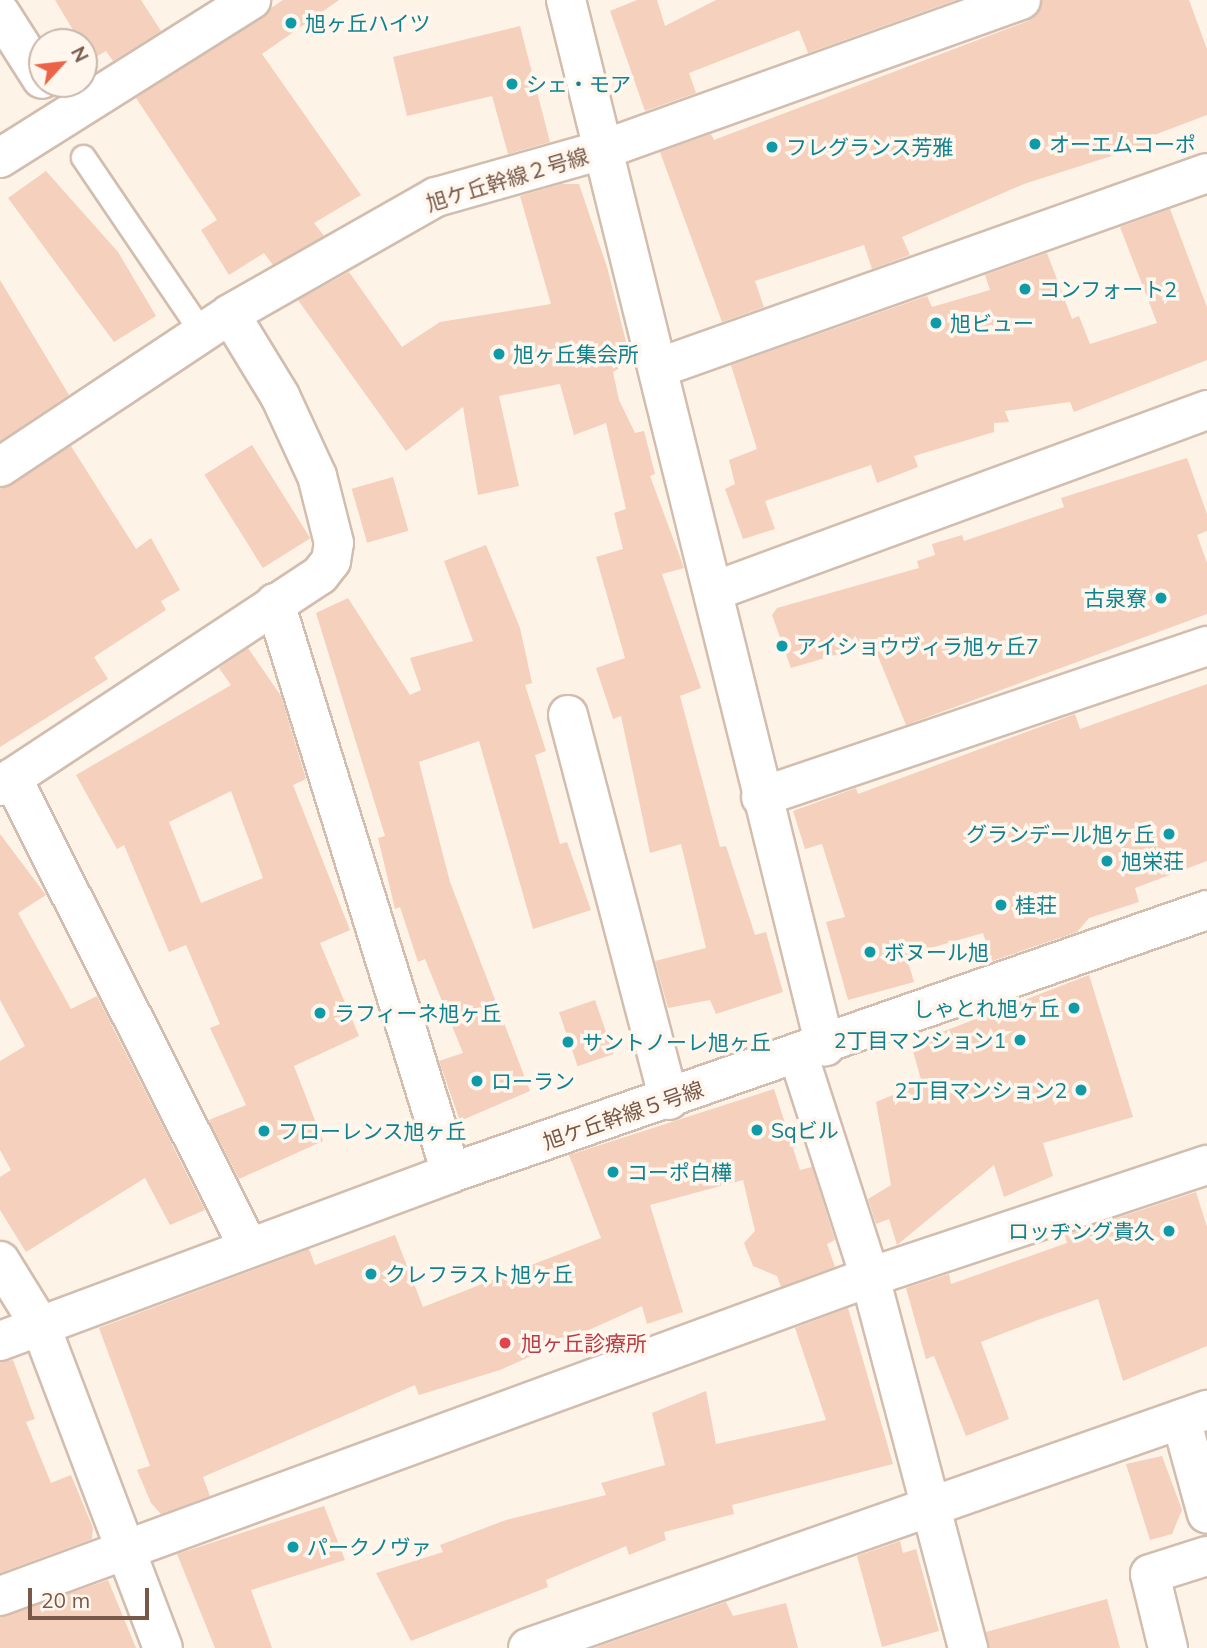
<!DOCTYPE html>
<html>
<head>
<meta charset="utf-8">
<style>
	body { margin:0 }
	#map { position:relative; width:1207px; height:1648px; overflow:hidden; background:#fdf3e7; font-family:Mulish,"Noto Sans JP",sans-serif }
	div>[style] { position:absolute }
	.building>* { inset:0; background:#f4d0bd; transform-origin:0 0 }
	.roads { filter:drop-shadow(2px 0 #d2bdae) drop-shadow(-2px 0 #d2bdae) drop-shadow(0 2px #d2bdae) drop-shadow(0 -2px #d2bdae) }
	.service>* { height:23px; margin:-11.5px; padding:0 11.5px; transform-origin:11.5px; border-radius:11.5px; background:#fff }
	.minor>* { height:38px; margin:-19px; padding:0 19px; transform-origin:19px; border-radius:19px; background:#fff }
	.tertiary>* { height:38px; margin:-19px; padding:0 19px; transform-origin:19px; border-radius:19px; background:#fff }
	.dots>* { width:19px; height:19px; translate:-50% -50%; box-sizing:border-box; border:4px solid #fff7ee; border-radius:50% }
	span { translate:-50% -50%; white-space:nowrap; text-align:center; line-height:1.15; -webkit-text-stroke:7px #fff7ee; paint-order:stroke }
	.culture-label { font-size:21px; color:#0d838f }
	.left { translate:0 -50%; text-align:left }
	.right { translate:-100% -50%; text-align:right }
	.street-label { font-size:21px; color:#785849 }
	.health-label { font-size:21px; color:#be3a42 }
	.north { position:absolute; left:28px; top:28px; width:70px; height:70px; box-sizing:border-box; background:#fff7ee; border:2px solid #c9b7ac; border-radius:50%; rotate:63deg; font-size:19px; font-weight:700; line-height:28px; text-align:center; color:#785849 }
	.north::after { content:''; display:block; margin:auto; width:24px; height:32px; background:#ec6447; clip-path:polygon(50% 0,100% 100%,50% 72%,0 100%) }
	.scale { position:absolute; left:28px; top:1588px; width:121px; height:32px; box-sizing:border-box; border:4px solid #785849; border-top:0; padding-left:9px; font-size:21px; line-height:24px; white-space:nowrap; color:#785849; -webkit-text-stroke:5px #fff7ee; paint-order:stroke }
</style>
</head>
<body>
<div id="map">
	<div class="building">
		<i style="clip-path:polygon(55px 0,141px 0,161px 31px,113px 61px,106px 51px,91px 60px)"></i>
		<i style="clip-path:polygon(283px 0,339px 0,262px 54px,361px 195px,314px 223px,324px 236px,273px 265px,264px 253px,229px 275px,201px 230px,217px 220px,136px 98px)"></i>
		<i style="clip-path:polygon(637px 0,657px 0,665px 26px,716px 0,956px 0,808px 53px,799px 30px,689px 73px,696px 93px,645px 111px,610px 11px)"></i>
		<i style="clip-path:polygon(1042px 0,1189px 0,1207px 49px,1207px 115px,1149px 137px,1152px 143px,1024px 184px,902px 237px,910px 255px,872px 269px,864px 245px,755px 281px,764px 307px,722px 322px,660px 152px,711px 134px,714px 140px,1028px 21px)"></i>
		<i style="clip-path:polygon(520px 26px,550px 142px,508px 154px,492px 96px,407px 116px,393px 57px)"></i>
		<i style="clip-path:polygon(46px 171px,118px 252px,156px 316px,114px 342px,8px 198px)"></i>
		<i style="clip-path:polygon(561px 184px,579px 184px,607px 267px,631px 361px,613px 372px,619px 400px,635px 433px,644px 431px,655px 474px,650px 476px,684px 568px,662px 574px,701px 688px,680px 696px,720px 847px,726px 846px,755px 935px,766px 932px,783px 992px,716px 1014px,710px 1000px,668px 1008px,655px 961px,706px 948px,681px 844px,650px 853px,621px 716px,613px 719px,596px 668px,625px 658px,596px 557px,623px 549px,614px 513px,626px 509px,606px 423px,574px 435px,560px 384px,499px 396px,519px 486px,478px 495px,463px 407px,406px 451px,298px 300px,349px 272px,402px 347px,440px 322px,551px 304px,520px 196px)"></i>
		<i style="clip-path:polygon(1170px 209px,1207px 307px,1207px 360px,1074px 412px,1070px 402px,1005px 411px,1009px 422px,994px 423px,994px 432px,914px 456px,918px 467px,877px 483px,871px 465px,765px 501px,775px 529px,743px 539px,725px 489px,735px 484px,729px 460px,757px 449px,731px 365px,927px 296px,932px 307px,990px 290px,985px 275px,1047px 253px,1072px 319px,1079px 316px,1090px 344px,1157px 323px,1120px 227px)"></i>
		<i style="clip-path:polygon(0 280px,69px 395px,0 441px)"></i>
		<i style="left:252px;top:445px;width:110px;height:56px;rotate:58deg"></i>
		<i style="clip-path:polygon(71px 446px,136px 549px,151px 538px,180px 590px,161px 601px,166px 610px,94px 657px,108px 679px,0 747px,0 489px)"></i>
		<i style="clip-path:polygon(1187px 458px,1207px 514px,1207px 531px,1197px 535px,1207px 563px,1207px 614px,906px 725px,873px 644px,791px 668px,772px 615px,777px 608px,919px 568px,917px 561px,935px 555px,932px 544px,962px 535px,964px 541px,1064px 507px,1061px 498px)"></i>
		<i style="left:393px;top:477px;width:56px;height:43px;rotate:74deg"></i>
		<i style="clip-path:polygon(486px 545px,520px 628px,532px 683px,525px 685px,546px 751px,535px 755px,560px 844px,567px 842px,591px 910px,533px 929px,479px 741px,419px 762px,450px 882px,530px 1091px,460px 1121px,439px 1061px,463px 1053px,425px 959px,418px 962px,400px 907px,395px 909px,378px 838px,385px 836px,316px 613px,348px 598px,410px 695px,421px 690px,410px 658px,473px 641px,444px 561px)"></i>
		<i style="clip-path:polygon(evenodd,248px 648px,281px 696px,306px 779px,293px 785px,350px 930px,320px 943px,359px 1036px,294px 1066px,323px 1141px,239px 1179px,209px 1120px,246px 1105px,210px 1028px,220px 1024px,186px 945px,169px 952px,124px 845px,117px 849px,76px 775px,231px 685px,219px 668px,248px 648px,231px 791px,263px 878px,201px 903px,169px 822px,231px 791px)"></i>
		<i style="clip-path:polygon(1207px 684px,1207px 861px,1135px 888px,1139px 902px,1089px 918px,1077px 932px,1001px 958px,992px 961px,983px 933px,906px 955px,914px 982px,848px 1000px,826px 922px,845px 917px,822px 844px,805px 849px,793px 811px,856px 788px,858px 794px,1075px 714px,1080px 729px)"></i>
		<i style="clip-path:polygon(0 834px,46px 895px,18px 913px,71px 1009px,97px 996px,205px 1210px,170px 1225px,145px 1178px,26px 1252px,0 1210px,0 1177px,11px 1170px,0 1150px,0 1061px,25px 1046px,0 1000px)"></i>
		<i style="clip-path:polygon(1089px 975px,1133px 1117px,1043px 1143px,1053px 1176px,1004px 1197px,994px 1165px,897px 1245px,889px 1219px,876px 1224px,868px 1199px,891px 1185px,876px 1102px,922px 1083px,911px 1044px)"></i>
		<i style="left:595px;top:1000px;width:57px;height:38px;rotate:71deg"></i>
		<i style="clip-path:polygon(774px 1089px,800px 1170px,812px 1167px,835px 1240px,827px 1244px,835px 1267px,781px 1287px,777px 1276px,753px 1266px,744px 1243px,755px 1231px,743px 1180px,650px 1205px,683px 1312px,647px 1324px,642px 1306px,500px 1370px,419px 1395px,415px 1385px,203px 1477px,210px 1496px,161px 1514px,151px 1503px,137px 1470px,150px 1466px,99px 1328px,309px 1249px,315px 1265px,395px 1235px,423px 1307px,601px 1238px,569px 1155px)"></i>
		<i style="clip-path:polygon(1196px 1192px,1207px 1227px,1207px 1346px,1123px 1381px,1098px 1299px,1035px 1321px,981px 1342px,1009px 1419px,966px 1436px,934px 1356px,926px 1359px,906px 1288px,949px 1274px,951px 1284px,1067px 1243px,1065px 1235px)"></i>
		<i style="clip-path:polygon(848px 1308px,893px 1464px,732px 1505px,734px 1514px,664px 1532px,666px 1540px,629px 1555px,626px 1546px,546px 1580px,548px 1587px,411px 1641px,376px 1573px,443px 1552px,440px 1545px,506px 1520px,606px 1495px,601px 1483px,665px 1465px,652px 1413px,706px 1391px,716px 1444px,826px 1420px,795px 1328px)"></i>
		<i style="clip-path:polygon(13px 1360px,35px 1419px,26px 1422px,51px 1483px,71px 1475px,93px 1528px,92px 1539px,0 1573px,0 1362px)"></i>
		<i style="clip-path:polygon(1162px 1456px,1182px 1510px,1172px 1534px,1150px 1540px,1126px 1464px)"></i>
		<i style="clip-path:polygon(324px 1506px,345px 1560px,251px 1590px,272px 1648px,215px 1648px,177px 1554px)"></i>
		<i style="clip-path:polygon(900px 1541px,903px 1553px,916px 1549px,939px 1631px,882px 1647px,857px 1556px)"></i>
		<i style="clip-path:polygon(108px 1580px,136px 1648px,0 1648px,0 1617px)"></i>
		<i style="clip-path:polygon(1107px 1599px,1120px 1648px,989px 1648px,986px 1632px)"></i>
		<i style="clip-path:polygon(726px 1602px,733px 1616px,786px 1603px,798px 1648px,594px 1648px)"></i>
	</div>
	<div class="roads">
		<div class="service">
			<i style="left:83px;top:157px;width:212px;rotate:55.9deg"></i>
		</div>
		<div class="minor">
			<i style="left:566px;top:0;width:1078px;rotate:76.09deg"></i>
			<i style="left:0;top:13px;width:78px;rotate:57.5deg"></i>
			<i style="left:0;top:158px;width:297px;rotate:-32.2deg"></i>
			<i style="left:661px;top:367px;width:579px;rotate:-19.56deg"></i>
			<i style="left:0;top:467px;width:276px;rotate:-33.6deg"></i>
			<i style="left:230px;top:314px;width:237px;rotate:-29.6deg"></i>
			<i style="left:436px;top:197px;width:173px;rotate:-15.8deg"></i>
			<i style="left:602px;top:150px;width:445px;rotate:-19.7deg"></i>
			<i style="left:717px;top:590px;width:522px;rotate:-20.17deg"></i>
			<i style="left:275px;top:603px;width:597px;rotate:72.84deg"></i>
			<i style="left:568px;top:715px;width:398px;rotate:75.3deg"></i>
			<i style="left:12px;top:778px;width:526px;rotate:63.24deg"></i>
			<i style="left:0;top:786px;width:383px;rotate:-33.4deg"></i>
			<i style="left:320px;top:575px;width:18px;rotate:-52deg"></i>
			<i style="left:331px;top:561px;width:18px;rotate:-81deg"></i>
			<i style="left:334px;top:543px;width:69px;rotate:-104.2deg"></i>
			<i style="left:317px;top:476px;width:88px;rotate:-114.8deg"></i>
			<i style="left:280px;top:396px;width:96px;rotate:-121.4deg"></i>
			<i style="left:761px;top:797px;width:471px;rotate:-18.7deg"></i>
			<i style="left:798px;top:1054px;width:234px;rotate:72.1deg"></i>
			<i style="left:870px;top:1277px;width:384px;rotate:75.2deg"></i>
			<i style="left:0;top:1261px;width:78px;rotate:58.2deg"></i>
			<i style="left:41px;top:1327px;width:343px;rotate:69.2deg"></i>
			<i style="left:1181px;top:1419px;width:98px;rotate:74.7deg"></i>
			<i style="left:0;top:1596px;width:927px;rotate:-20.14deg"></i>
			<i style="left:870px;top:1277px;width:355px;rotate:-18.4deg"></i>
			<i style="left:528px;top:1648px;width:720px;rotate:-19.32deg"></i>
			<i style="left:1168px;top:1648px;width:76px;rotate:-103.7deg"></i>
			<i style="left:1150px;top:1574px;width:60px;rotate:-17.5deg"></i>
		</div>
		<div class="tertiary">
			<i style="left:0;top:1341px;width:481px;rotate:-20.4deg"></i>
			<i style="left:451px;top:1173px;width:800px;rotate:-19.18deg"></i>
		</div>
	</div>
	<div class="dots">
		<i style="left:291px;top:23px;background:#0f9aa8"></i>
		<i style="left:512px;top:84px;background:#0f9aa8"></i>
		<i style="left:1035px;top:144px;background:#0f9aa8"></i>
		<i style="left:772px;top:147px;background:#0f9aa8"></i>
		<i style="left:1025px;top:289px;background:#0f9aa8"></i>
		<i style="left:936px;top:323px;background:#0f9aa8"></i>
		<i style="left:499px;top:354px;background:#0f9aa8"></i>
		<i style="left:1161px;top:598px;background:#0f9aa8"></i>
		<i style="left:782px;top:646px;background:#0f9aa8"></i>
		<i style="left:1169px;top:834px;background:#0f9aa8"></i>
		<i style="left:1107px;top:861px;background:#0f9aa8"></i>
		<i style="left:1001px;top:905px;background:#0f9aa8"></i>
		<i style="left:870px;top:952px;background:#0f9aa8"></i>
		<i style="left:1074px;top:1008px;background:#0f9aa8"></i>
		<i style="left:320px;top:1013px;background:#0f9aa8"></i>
		<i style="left:1020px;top:1040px;background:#0f9aa8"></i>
		<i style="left:568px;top:1042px;background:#0f9aa8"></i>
		<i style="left:477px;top:1081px;background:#0f9aa8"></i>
		<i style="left:1081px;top:1090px;background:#0f9aa8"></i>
		<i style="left:757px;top:1130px;background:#0f9aa8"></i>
		<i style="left:264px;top:1131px;background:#0f9aa8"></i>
		<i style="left:613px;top:1172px;background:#0f9aa8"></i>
		<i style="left:1169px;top:1231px;background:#0f9aa8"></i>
		<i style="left:371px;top:1274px;background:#0f9aa8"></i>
		<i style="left:505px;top:1343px;background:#e0444e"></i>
		<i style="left:293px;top:1547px;background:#0f9aa8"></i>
	</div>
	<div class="culture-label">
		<span class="left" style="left:305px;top:23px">旭ヶ丘ハイツ</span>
		<span class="left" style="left:526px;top:84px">シェ・モア</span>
		<span class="left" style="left:1049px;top:144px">オーエムコーポ</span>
		<span class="left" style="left:786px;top:147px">フレグランス芳雅</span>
		<span class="left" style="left:1039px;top:289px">コンフォート2</span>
		<span class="left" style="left:950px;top:323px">旭ビュー</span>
		<span class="left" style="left:513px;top:354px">旭ヶ丘集会所</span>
		<span class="right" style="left:1147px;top:598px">古泉寮</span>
		<span class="left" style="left:796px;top:646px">アイショウヴィラ旭ヶ丘7</span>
		<span class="right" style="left:1155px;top:834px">グランデール旭ヶ丘</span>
		<span class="left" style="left:1121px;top:861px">旭栄荘</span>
		<span class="left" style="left:1015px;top:905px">桂荘</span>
		<span class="left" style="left:884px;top:952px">ボヌール旭</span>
		<span class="right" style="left:1060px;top:1008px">しゃとれ旭ヶ丘</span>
		<span class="left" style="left:334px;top:1013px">ラフィーネ旭ヶ丘</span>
		<span class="right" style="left:1006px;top:1040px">2丁目マンション1</span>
		<span class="left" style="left:582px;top:1042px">サントノーレ旭ヶ丘</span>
		<span class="left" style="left:491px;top:1081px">ローラン</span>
		<span class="right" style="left:1067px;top:1090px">2丁目マンション2</span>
		<span class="left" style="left:771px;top:1130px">Sqビル</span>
		<span class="left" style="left:278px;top:1131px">フローレンス旭ヶ丘</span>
		<span class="left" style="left:627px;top:1172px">コーポ白樺</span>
		<span class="right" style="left:1155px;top:1231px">ロッヂング貴久</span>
		<span class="left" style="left:385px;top:1274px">クレフラスト旭ヶ丘</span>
		<span class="left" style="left:307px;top:1547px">パークノヴァ</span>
	</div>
	<div class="street-label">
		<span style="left:507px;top:179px;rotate:-17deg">旭ケ丘幹線２号線</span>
		<span style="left:623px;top:1115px;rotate:-19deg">旭ケ丘幹線５号線</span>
	</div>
	<div class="health-label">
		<span class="left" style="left:521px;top:1343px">旭ヶ丘診療所</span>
	</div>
	<div class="north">N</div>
	<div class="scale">20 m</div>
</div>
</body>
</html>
